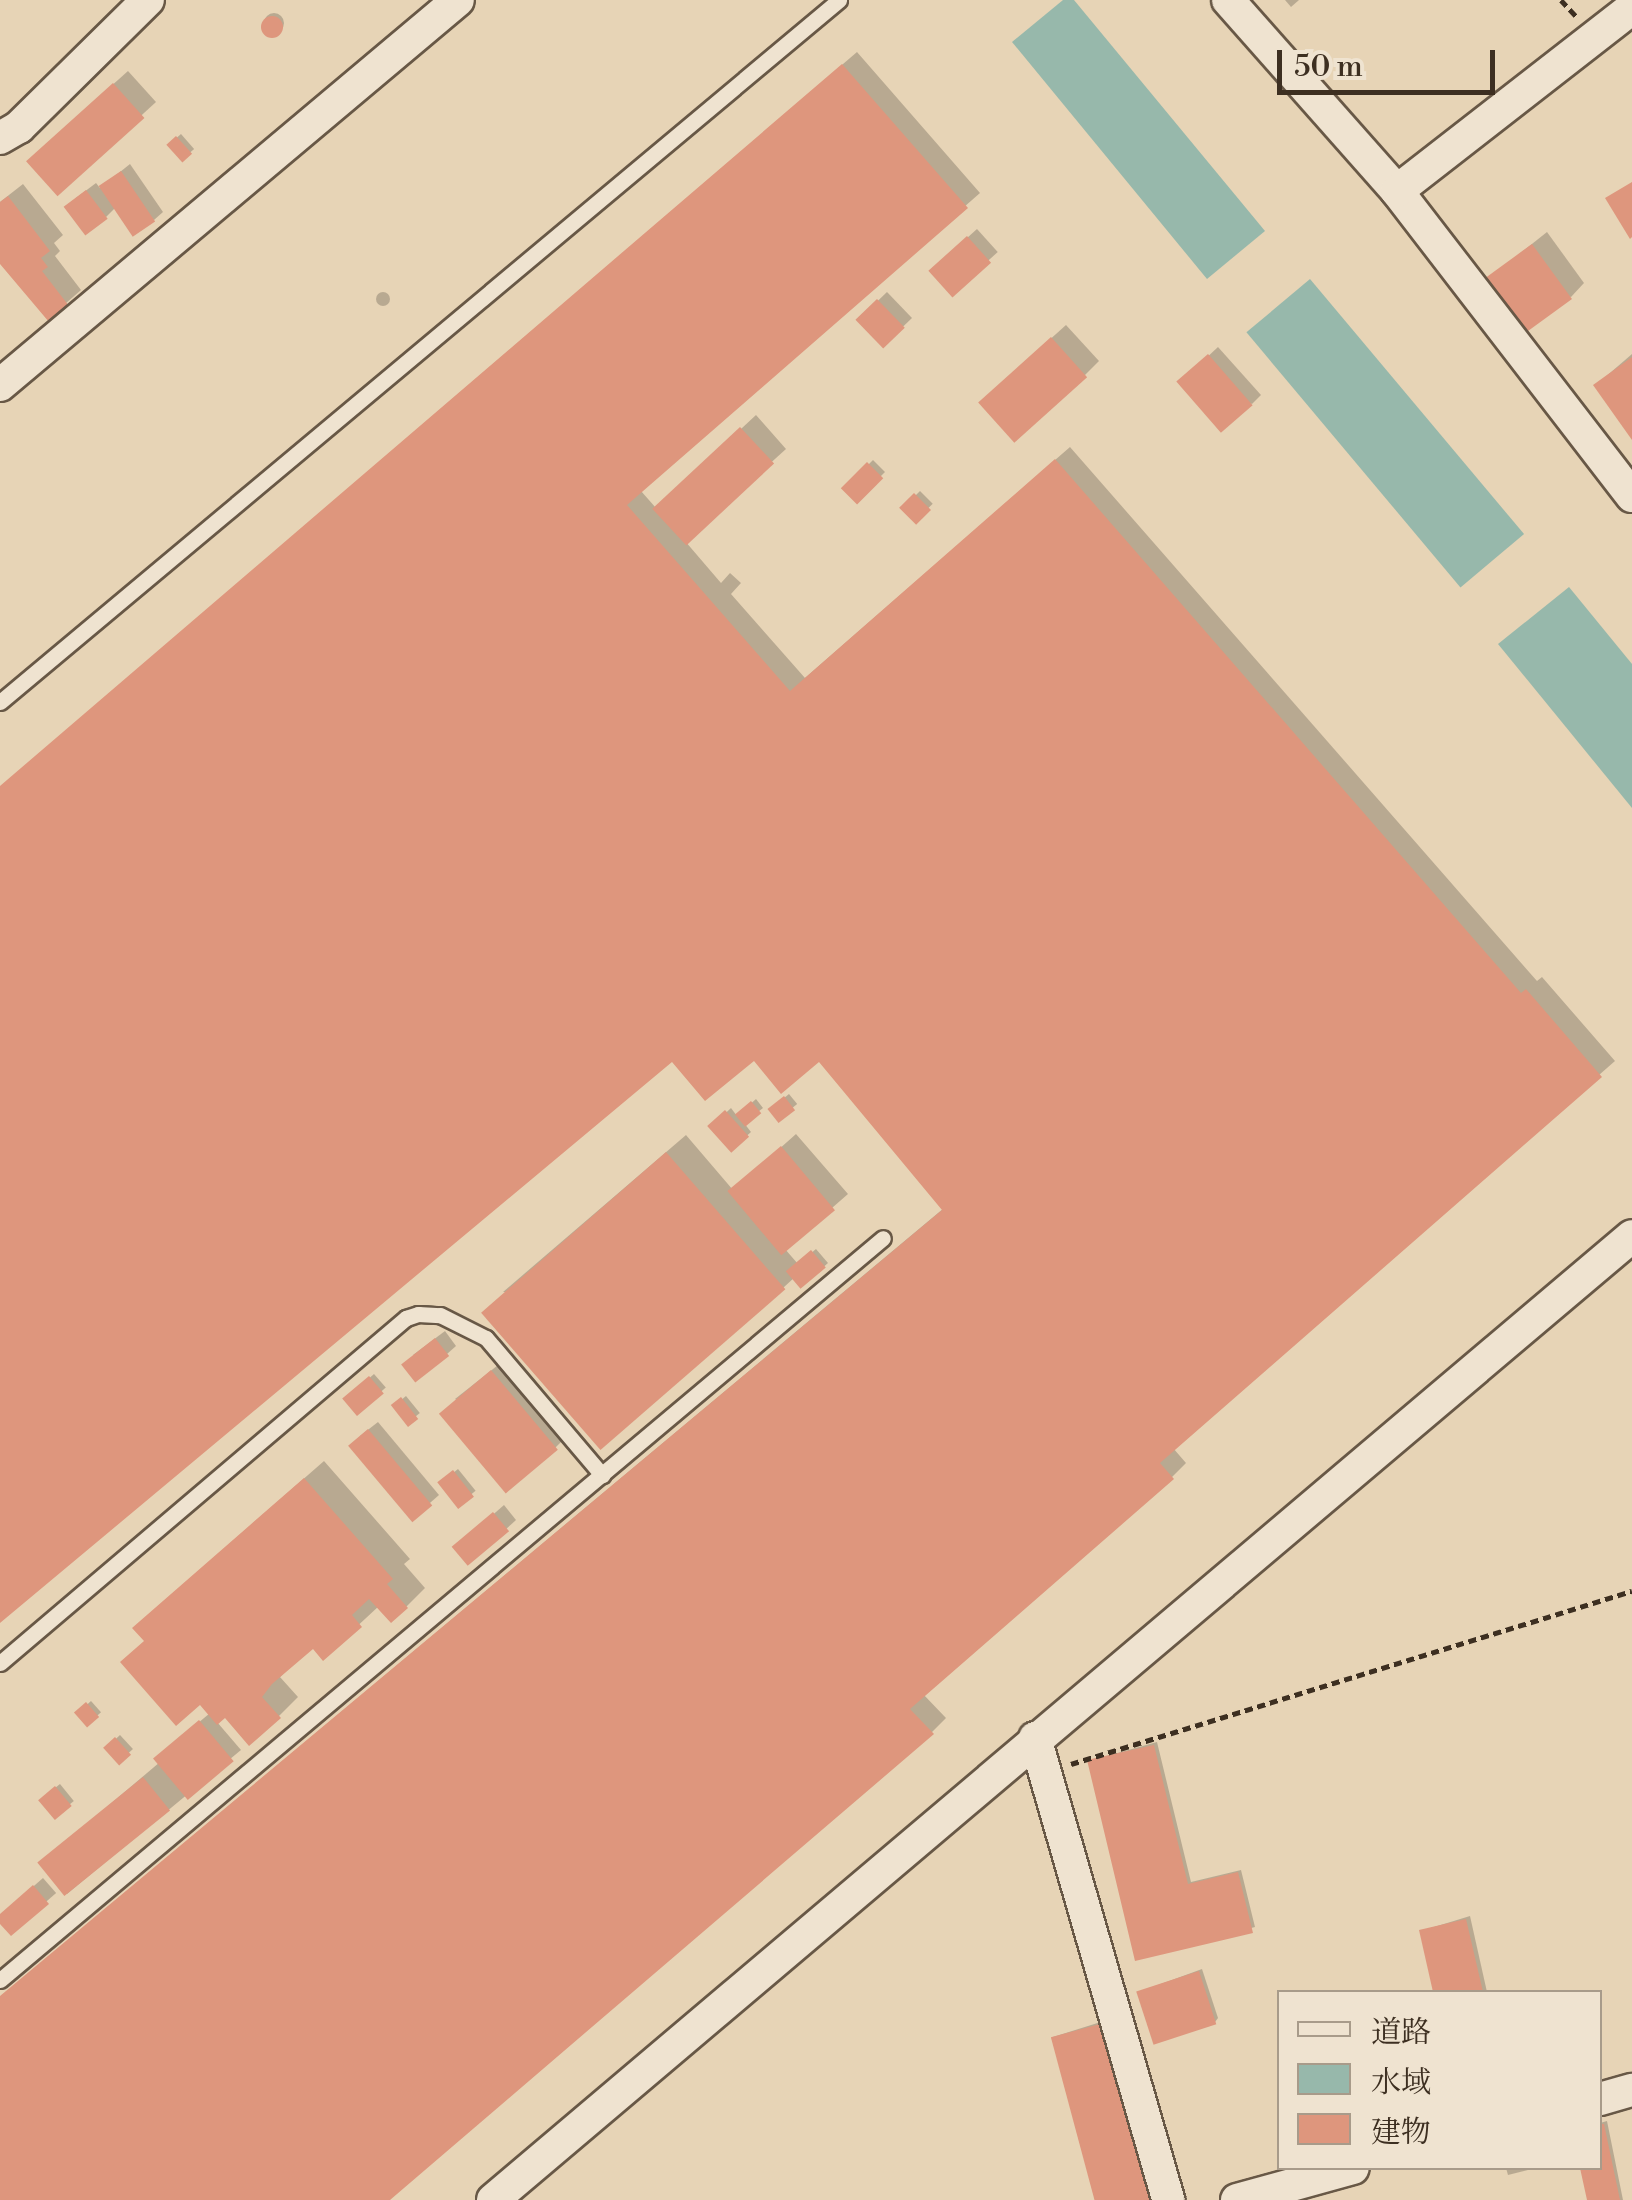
<!DOCTYPE html>
<html>
<head>
<meta charset="utf-8">
<style>
	body { margin:0 }
	#map { position:relative; width:1632px; height:2200px; overflow:hidden; background:#e7d4b6; font-family:"Libre Bodoni","Noto Serif JP",serif }
	div>[style] { position:absolute }
	.water>* { inset:0; background:#97b8ab; transform-origin:0 0 }
	.shadow>* { inset:0; background:#0003; transform-origin:0 0 }
	.round { border-radius:50% }
	.building>* { inset:0; background:#de967d; transform-origin:0 0 }
	.path>* { height:5px; margin-top:-2.5px; transform-origin:0; background:repeating-linear-gradient(90deg,#3d2f21 0 8px,transparent 0 13px) }
	.roads { filter:drop-shadow(2px 0 #685846) drop-shadow(-2px 0 #685846) drop-shadow(0 2px #685846) drop-shadow(0 -2px #685846) }
	.service>* { height:15px; margin:-7.5px; padding:0 7.5px; transform-origin:7.5px; border-radius:7.5px; background:#efe3d0 }
	.minor>* { height:32px; margin:-16px; padding:0 16px; transform-origin:16px; border-radius:16px; background:#efe3d0 }
	span { translate:-50% -50%; white-space:nowrap; text-align:center; line-height:1.15; -webkit-text-stroke:9px #efe3d0; paint-order:stroke }
	.legend { position:absolute; left:1277px; top:1990px; width:325px; height:180px; box-sizing:border-box; background:#efe3d0; border:2px solid #a89b8a; margin:0; padding:12px 18px; list-style:none; font-size:30px; color:#3d2f21 }
	.legend li { display:flex; align-items:center; gap:20px; height:50px }
	.legend b { width:50px; border:2px solid #a89b8a }
	.scale { position:absolute; left:1277px; top:50px; width:218px; height:45px; box-sizing:border-box; border:5px solid #3d2f21; border-top:0; padding-left:12px; font-size:30px; line-height:35px; white-space:nowrap; color:#3d2f21; -webkit-text-stroke:8px #efe3d0; paint-order:stroke }
</style>
</head>
<body>
<div id="map">
	<div class="water">
		<i style="clip-path:polygon(1063px 0,1074px 0,1265px 231px,1207px 279px,1012px 42px)"></i>
		<i style="left:1310px;top:279px;width:333px;height:83px;rotate:50deg"></i>
		<i style="clip-path:polygon(1569px 587px,1632px 664px,1632px 808px,1498px 644px)"></i>
	</div>
	<div class="shadow">
		<i style="clip-path:polygon(1285px 0,1299px 0,1291px 7px)"></i>
		<i class="round" style="left:264px;top:13px;width:20px;height:20px"></i>
		<i style="clip-path:polygon(857px 52px,980px 193px,641px 491px,656px 508px,756px 415px,786px 449px,685px 541px,721px 583px,730px 573px,741px 583px,731px 594px,805px 678px,1070px 447px,1537px 981px,1542px 977px,1615px 1061px,1173px 1448px,1186px 1463px,1172px 1477px,923px 1694px,946px 1718px,932px 1732px,386px 2200px,0 2200px,0 1997px,944px 1208px,819px 1059px,672px 1058px,0 1619px,0 787px)"></i>
		<i style="clip-path:polygon(128px 71px,156px 102px,58px 192px,43px 147px)"></i>
		<i style="left:181px;top:134px;width:20px;height:16px;rotate:49deg"></i>
		<i style="clip-path:polygon(130px 164px,163px 212px,154px 220px,116px 207px,106px 217px,76px 198px,96px 183px,100px 188px)"></i>
		<i style="clip-path:polygon(23px 184px,63px 235px,54px 243px,60px 251px,55px 256px,81px 290px,49px 318px,0 260px,0 202px)"></i>
		<i style="left:977px;top:229px;width:31px;height:62px;rotate:48deg"></i>
		<i style="clip-path:polygon(1547px 232px,1584px 283px,1571px 297px,1488px 279px)"></i>
		<i class="round" style="left:376px;top:292px;width:14px;height:14px"></i>
		<i style="left:887px;top:292px;width:36px;height:40px;rotate:46deg"></i>
		<i style="clip-path:polygon(1066px 325px,1099px 361px,1085px 375px,995px 389px)"></i>
		<i style="clip-path:polygon(1218px 347px,1261px 395px,1252px 404px,1189px 374px)"></i>
		<i style="clip-path:polygon(1632px 354px,1632px 436px,1596px 385px)"></i>
		<i style="left:873px;top:460px;width:17px;height:40px;rotate:45deg"></i>
		<i style="left:920px;top:491px;width:18px;height:25px;rotate:45deg"></i>
		<i style="left:789px;top:1094px;width:13px;height:23px;rotate:51deg"></i>
		<i style="clip-path:polygon(756px 1099px,763px 1108px,744px 1123px,751px 1132px,731px 1150px,711px 1127px,731px 1108px,737px 1116px)"></i>
		<i style="clip-path:polygon(796px 1134px,848px 1194px,785px 1249px,798px 1264px,816px 1249px,828px 1263px,802px 1286px,795px 1277px,783px 1288px,503px 1292px,686px 1135px,733px 1190px)"></i>
		<i style="clip-path:polygon(445px 1331px,456px 1346px,447px 1354px,413px 1355px)"></i>
		<i style="clip-path:polygon(507px 1358px,569px 1434px,555px 1448px,455px 1399px)"></i>
		<i style="left:374px;top:1374px;width:18px;height:38px;rotate:49deg"></i>
		<i style="left:406px;top:1396px;width:22px;height:15px;rotate:51deg"></i>
		<i style="clip-path:polygon(378px 1422px,439px 1495px,413px 1518px,360px 1436px)"></i>
		<i style="clip-path:polygon(324px 1461px,410px 1559px,404px 1564px,425px 1588px,406px 1607px,379px 1606px,324px 1657px,313px 1645px,280px 1677px,298px 1697px,279px 1716px,226px 1715px,217px 1722px,241px 1750px,67px 1894px,56px 1850px,160px 1762px,166px 1750px,210px 1713px,146px 1640px,155px 1609px)"></i>
		<i style="left:458px;top:1469px;width:28px;height:23px;rotate:51deg"></i>
		<i style="clip-path:polygon(504px 1505px,516px 1520px,469px 1563px,465px 1539px)"></i>
		<i style="left:91px;top:1701px;width:15px;height:19px;rotate:48deg"></i>
		<i style="left:120px;top:1735px;width:19px;height:19px;rotate:47deg"></i>
		<i style="clip-path:polygon(1157px 1742px,1191px 1882px,1241px 1870px,1255px 1927px,1137px 1958px,1089px 1761px)"></i>
		<i style="left:60px;top:1784px;width:22px;height:25px;rotate:51deg"></i>
		<i style="left:43px;top:1878px;width:20px;height:58px;rotate:49deg"></i>
		<i style="clip-path:polygon(1470px 1916px,1487px 1992px,1436px 1992px,1421px 1931px)"></i>
		<i style="clip-path:polygon(1202px 1969px,1218px 2018px,1215px 2022px,1139px 1992px)"></i>
		<i style="clip-path:polygon(1107px 2020px,1153px 2197px,1149px 2200px,1096px 2200px,1053px 2037px)"></i>
		<i style="clip-path:polygon(1607px 2121px,1623px 2200px,1589px 2200px,1582px 2168px,1600px 2168px,1600px 2123px)"></i>
		<i style="clip-path:polygon(1506px 2168px,1536px 2168px,1508px 2175px)"></i>
	</div>
	<div class="building">
		<i class="round" style="left:261px;top:16px;width:22px;height:22px"></i>
		<i style="clip-path:polygon(842px 64px,968px 208px,627px 505px,790px 691px,1055px 459px,1521px 993px,1526px 989px,1602px 1077px,1160px 1463px,1174px 1479px,910px 1709px,934px 1734px,390px 2200px,0 2200px,0 1996px,942px 1210px,819px 1062px,781px 1094px,754px 1061px,705px 1101px,672px 1062px,0 1623px,0 786px)"></i>
		<i style="left:113px;top:83px;width:47px;height:117px;rotate:48deg"></i>
		<i style="left:176px;top:136px;width:24px;height:13px;rotate:48deg"></i>
		<i style="left:121px;top:171px;width:61px;height:27px;rotate:56deg"></i>
		<i style="clip-path:polygon(1632px 182px,1632px 237px,1630px 239px,1605px 198px)"></i>
		<i style="left:86px;top:190px;width:36px;height:28px;rotate:53deg"></i>
		<i style="clip-path:polygon(8px 196px,50px 251px,41px 258px,48px 267px,42px 271px,69px 306px,49px 322px,0 264px,0 202px)"></i>
		<i style="left:967px;top:236px;width:36px;height:52px;rotate:48deg"></i>
		<i style="left:1532px;top:244px;width:68px;height:59px;rotate:54deg"></i>
		<i style="left:877px;top:299px;width:40px;height:30px;rotate:46deg"></i>
		<i style="left:1051px;top:337px;width:54px;height:98px;rotate:48deg"></i>
		<i style="left:1208px;top:354px;width:68px;height:42px;rotate:49deg"></i>
		<i style="clip-path:polygon(1632px 357px,1632px 440px,1593px 385px)"></i>
		<i style="left:740px;top:427px;width:50px;height:120px;rotate:47deg"></i>
		<i style="left:867px;top:462px;width:23px;height:37px;rotate:45deg"></i>
		<i style="left:914px;top:493px;width:24px;height:21px;rotate:45deg"></i>
		<i style="left:784px;top:1096px;width:18px;height:21px;rotate:52deg"></i>
		<i style="left:751px;top:1101px;width:16px;height:21px;rotate:50deg"></i>
		<i style="left:725px;top:1110px;width:36px;height:24px;rotate:48deg"></i>
		<i style="left:781px;top:1146px;width:84px;height:70px;rotate:50deg"></i>
		<i style="left:666px;top:1152px;width:182px;height:245px;rotate:49deg"></i>
		<i style="left:811px;top:1250px;width:23px;height:33px;rotate:50deg"></i>
		<i style="left:435px;top:1338px;width:23px;height:43px;rotate:52deg"></i>
		<i style="left:491px;top:1370px;width:104px;height:68px;rotate:50deg"></i>
		<i style="left:369px;top:1376px;width:23px;height:35px;rotate:50deg"></i>
		<i style="left:401px;top:1397px;width:28px;height:13px;rotate:52deg"></i>
		<i style="left:368px;top:1429px;width:100px;height:26px;rotate:50deg"></i>
		<i style="left:453px;top:1470px;width:34px;height:20px;rotate:52deg"></i>
		<i style="clip-path:polygon(304px 1478px,393px 1579px,387px 1584px,408px 1608px,391px 1623px,369px 1599px,352px 1615px,362px 1627px,323px 1661px,313px 1649px,272px 1684px,262px 1697px,281px 1718px,249px 1746px,225px 1718px,217px 1725px,200px 1705px,176px 1726px,120px 1662px,144px 1641px,132px 1628px)"></i>
		<i style="left:493px;top:1512px;width:25px;height:54px;rotate:50deg"></i>
		<i style="left:86px;top:1702px;width:20px;height:16px;rotate:49deg"></i>
		<i style="left:199px;top:1720px;width:54px;height:60px;rotate:50deg"></i>
		<i style="left:115px;top:1737px;width:24px;height:16px;rotate:48deg"></i>
		<i style="clip-path:polygon(1154px 1745px,1188px 1884px,1238px 1872px,1253px 1933px,1135px 1961px,1087px 1760px)"></i>
		<i style="left:143px;top:1777px;width:43px;height:136px;rotate:51deg"></i>
		<i style="left:55px;top:1786px;width:26px;height:22px;rotate:50deg"></i>
		<i style="clip-path:polygon(33px 1885px,49px 1904px,11px 1936px,0 1924px,0 1914px)"></i>
		<i style="clip-path:polygon(1466px 1919px,1483px 1992px,1433px 1992px,1419px 1930px)"></i>
		<i style="left:1199px;top:1971px;width:56px;height:66px;rotate:72deg"></i>
		<i style="left:1104px;top:2023px;width:183px;height:55px;rotate:75deg"></i>
		<i style="clip-path:polygon(1600px 2124px,1604px 2124px,1620px 2200px,1587px 2200px,1580px 2168px,1600px 2168px)"></i>
	</div>
	<div class="path">
		<i style="left:1561px;top:0;width:22px;rotate:47deg"></i>
		<i style="left:1071px;top:1764px;width:587px;rotate:-17.14deg"></i>
	</div>
	<div class="roads">
		<div class="service">
			<i style="left:0;top:702px;width:1094px;rotate:-39.92deg"></i>
			<i style="left:0;top:1663px;width:533px;rotate:-40.36deg"></i>
			<i style="left:406px;top:1318px;width:13px;rotate:-18deg"></i>
			<i style="left:418px;top:1314px;width:22px;rotate:3deg"></i>
			<i style="left:440px;top:1315px;width:51px;rotate:26.6deg"></i>
			<i style="left:486px;top:1338px;width:180px;rotate:49.7deg"></i>
			<i style="left:0;top:1980px;width:1153px;rotate:-40.04deg"></i>
		</div>
		<div class="minor">
			<i style="left:1228px;top:0;width:255px;rotate:48.5deg"></i>
			<i style="left:1397px;top:191px;width:385px;rotate:52.4deg"></i>
			<i style="left:0;top:138px;width:22px;rotate:-30deg"></i>
			<i style="left:19px;top:127px;width:181px;rotate:-44.6deg"></i>
			<i style="left:1397px;top:191px;width:298px;rotate:-37.9deg"></i>
			<i style="left:0;top:385px;width:598px;rotate:-40.05deg"></i>
			<i style="left:1035px;top:1738px;width:481px;rotate:73.9deg"></i>
			<i style="left:1600px;top:2099px;width:33px;rotate:-16deg"></i>
			<i style="left:493px;top:2200px;width:1492px;rotate:-40.24deg"></i>
			<i style="left:1237px;top:2200px;width:120px;rotate:-15.4deg"></i>
		</div>
	</div>
	<ul class="legend">
	<li><b style="height:12px;background:#efe3d0"></b>道路</li>
	<li><b style="height:28px;background:#97b8ab"></b>水域</li>
	<li><b style="height:28px;background:#de967d"></b>建物</li>
	</ul>
	<div class="scale">50 m</div>
</div>
</body>
</html>
